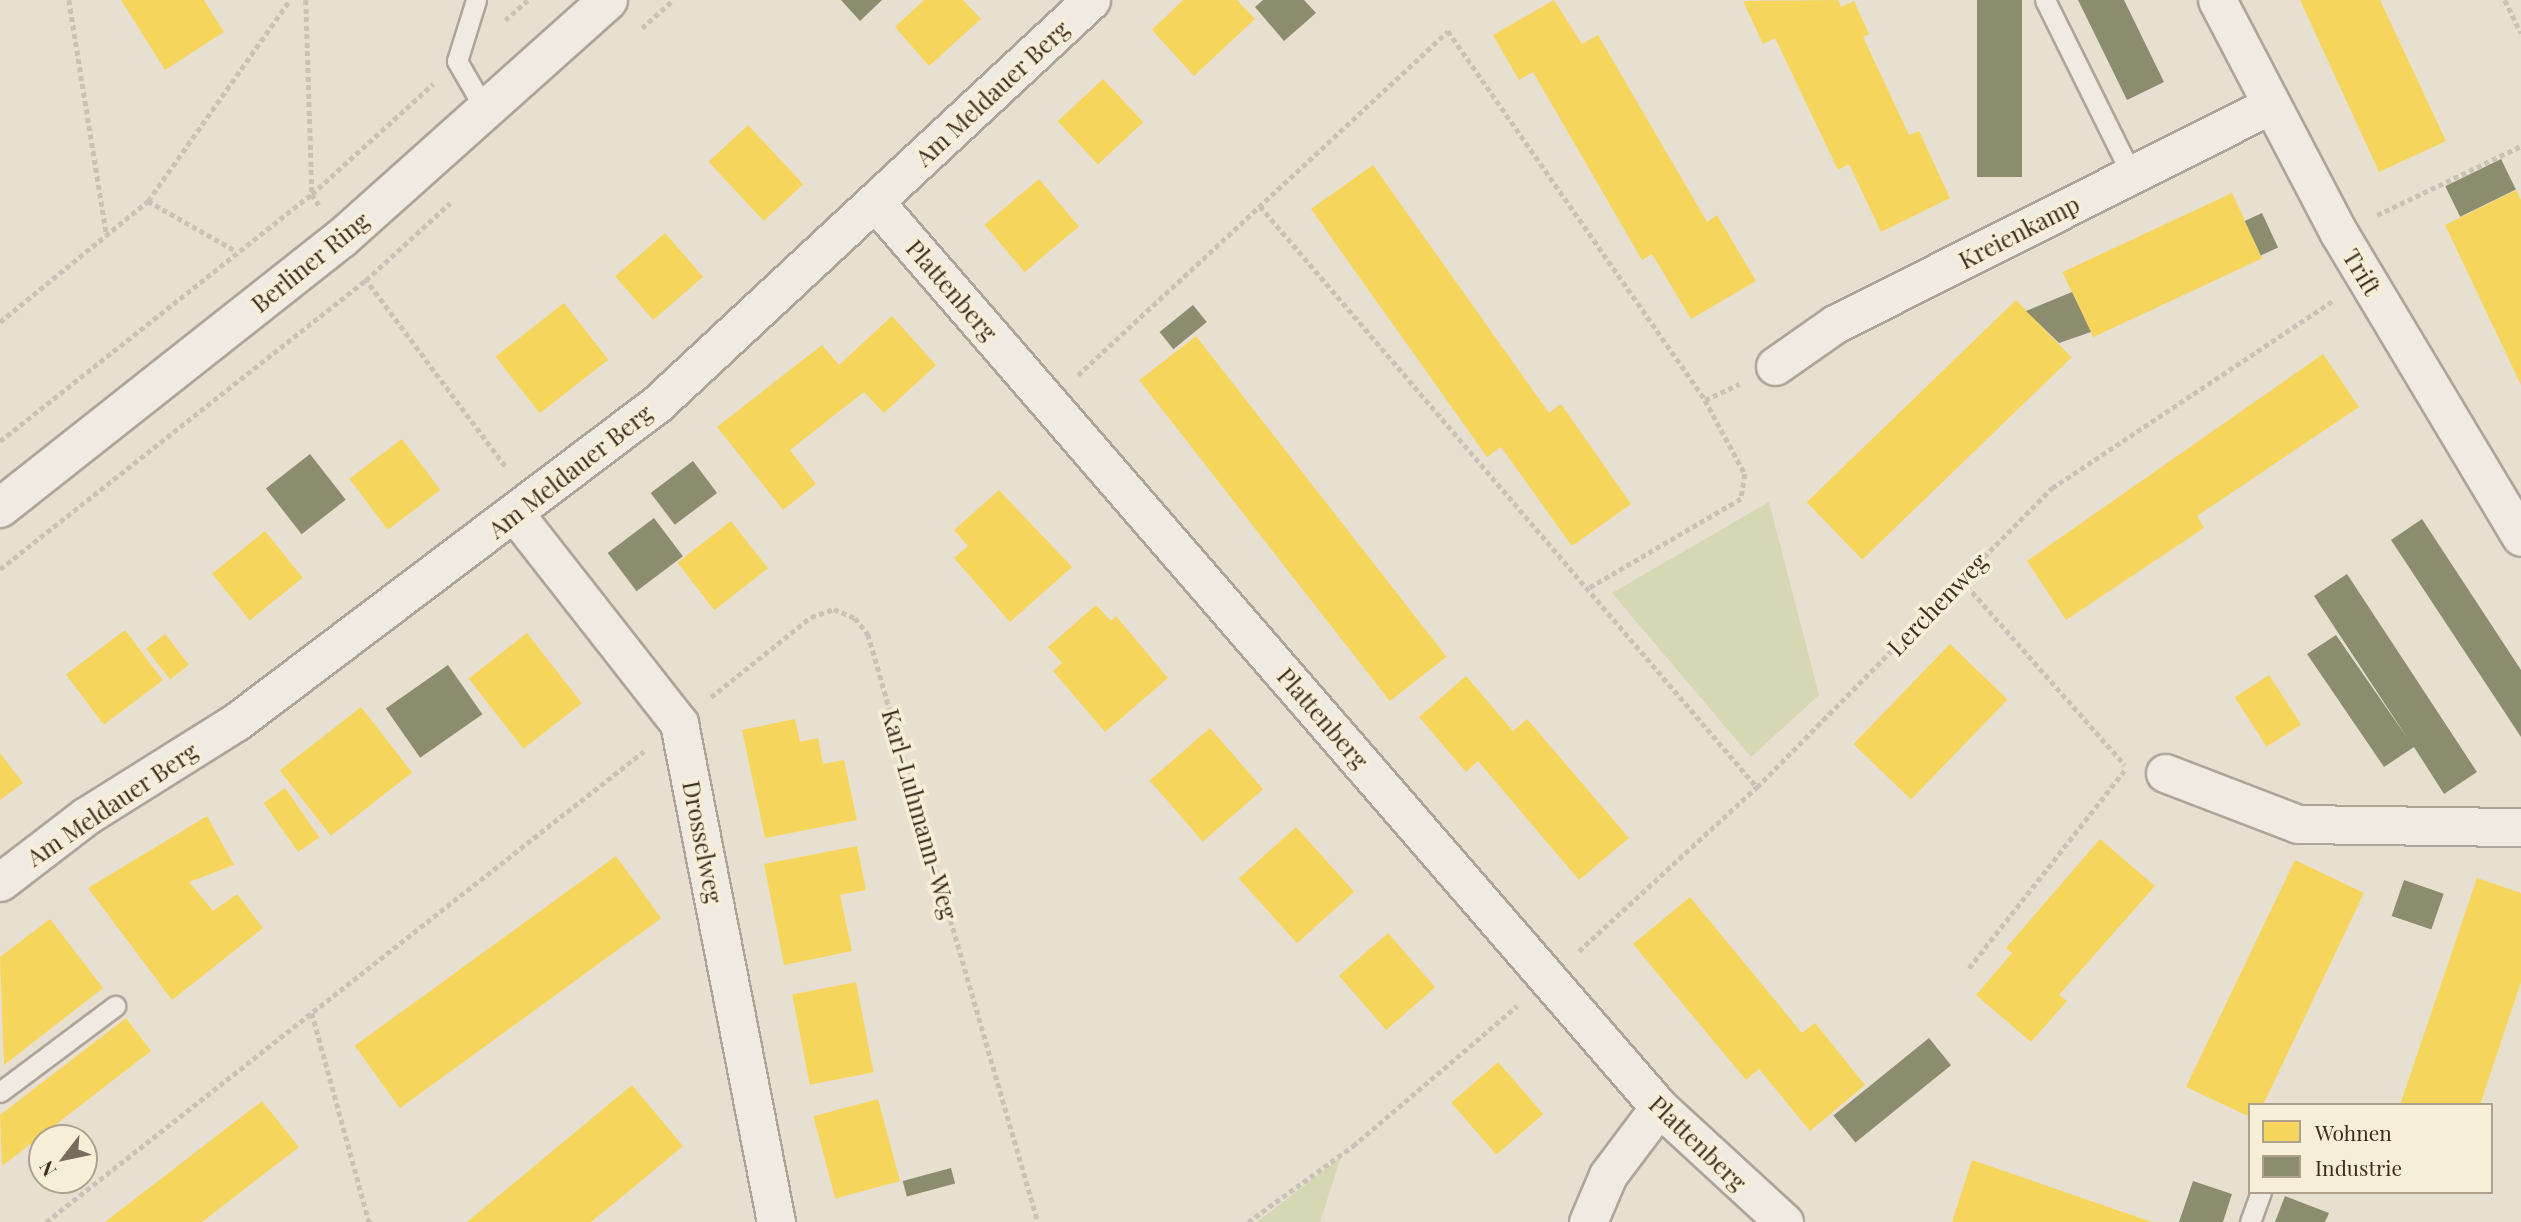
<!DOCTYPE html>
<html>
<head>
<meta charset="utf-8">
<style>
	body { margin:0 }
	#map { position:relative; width:2521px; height:1222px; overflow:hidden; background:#e7e0d1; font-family:"Playfair Display",serif }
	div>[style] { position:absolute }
	.green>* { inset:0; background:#d6d7b3 }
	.homes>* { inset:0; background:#f6d55c; transform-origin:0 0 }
	.industry>* { inset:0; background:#8c8c6e; transform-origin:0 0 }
	.path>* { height:4.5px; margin-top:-2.25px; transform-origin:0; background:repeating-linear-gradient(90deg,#c8c2b9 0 5px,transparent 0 8.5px) }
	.roads { filter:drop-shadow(2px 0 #ada599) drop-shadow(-2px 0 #ada599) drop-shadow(0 2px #ada599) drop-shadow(0 -2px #ada599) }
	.lane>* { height:19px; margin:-9.5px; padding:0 9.5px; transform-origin:9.5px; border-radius:9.5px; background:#efebe3 }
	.street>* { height:37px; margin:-18.5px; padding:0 18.5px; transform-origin:18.5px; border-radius:18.5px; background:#efebe3 }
	.secondary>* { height:38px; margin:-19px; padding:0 19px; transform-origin:19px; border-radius:19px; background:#efebe3 }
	span { translate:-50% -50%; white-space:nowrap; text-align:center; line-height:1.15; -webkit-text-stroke:7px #f7eed8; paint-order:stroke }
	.street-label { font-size:24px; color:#3d2e20 }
	.legend { position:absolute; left:2248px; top:1103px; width:245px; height:91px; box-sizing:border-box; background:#f7eed8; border:2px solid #ada18e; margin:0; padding:9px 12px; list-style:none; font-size:21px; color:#3d2e20 }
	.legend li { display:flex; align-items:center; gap:14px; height:35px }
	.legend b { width:35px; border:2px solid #ada18e }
	.north { position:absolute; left:28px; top:1124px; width:70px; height:70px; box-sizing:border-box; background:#f7eed8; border:2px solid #ada18e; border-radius:50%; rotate:238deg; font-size:19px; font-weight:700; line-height:28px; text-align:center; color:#3d2e20 }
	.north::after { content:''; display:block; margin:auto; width:24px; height:32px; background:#786c5e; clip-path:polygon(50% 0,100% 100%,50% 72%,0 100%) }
</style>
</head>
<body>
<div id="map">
	<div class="green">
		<i style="clip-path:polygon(1769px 502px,1819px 695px,1751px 757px,1612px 593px)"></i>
		<i style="clip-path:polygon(1341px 1157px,1320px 1222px,1257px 1222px)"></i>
	</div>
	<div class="homes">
		<i style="clip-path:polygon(121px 0,204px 0,224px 32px,165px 70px)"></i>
		<i style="clip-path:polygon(924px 0,963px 0,981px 19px,929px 66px,895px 27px)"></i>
		<i style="clip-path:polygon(1183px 0,1237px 0,1255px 19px,1194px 76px,1152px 30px)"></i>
		<i style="clip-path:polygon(1554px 0,1582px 44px,1598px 35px,1707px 222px,1717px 215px,1756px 281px,1691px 319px,1652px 254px,1642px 260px,1533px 72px,1519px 80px,1493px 35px)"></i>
		<i style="clip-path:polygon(1838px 0,1841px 7px,1854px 1px,1869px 34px,1863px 37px,1909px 135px,1919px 131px,1950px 198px,1881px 232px,1849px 164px,1838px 170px,1775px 38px,1763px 44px,1743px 1px)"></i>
		<i style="clip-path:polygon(2300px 0,2380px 0,2446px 141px,2379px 172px)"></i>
		<i style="left:1103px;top:79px;width:59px;height:62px;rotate:47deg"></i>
		<i style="left:748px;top:125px;width:81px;height:54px;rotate:47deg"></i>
		<i style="clip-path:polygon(1373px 165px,1549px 413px,1561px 404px,1631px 504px,1572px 546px,1501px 447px,1487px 457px,1311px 209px)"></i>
		<i style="left:1039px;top:179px;width:62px;height:71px;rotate:50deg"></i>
		<i style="clip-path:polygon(2516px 190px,2521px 200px,2521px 385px,2445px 225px)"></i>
		<i style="left:2232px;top:193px;width:72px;height:187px;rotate:65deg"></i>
		<i style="left:665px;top:233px;width:58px;height:66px;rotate:49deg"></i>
		<i style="left:2016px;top:300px;width:80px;height:291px;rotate:46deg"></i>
		<i style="left:564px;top:303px;width:72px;height:87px;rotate:52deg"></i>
		<i style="clip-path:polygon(892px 316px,936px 365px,884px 413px,864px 392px,790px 450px,816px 484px,783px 510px,717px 427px,822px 345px,839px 365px)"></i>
		<i style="left:1196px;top:336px;width:407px;height:72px;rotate:52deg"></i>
		<i style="clip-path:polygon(2323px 354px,2359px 407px,2197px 516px,2204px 528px,2066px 620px,2027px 561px)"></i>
		<i style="left:402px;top:439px;width:64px;height:66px;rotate:53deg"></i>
		<i style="clip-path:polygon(999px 490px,1072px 567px,1010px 622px,954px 558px,968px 546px,954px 530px)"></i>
		<i style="left:731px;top:521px;width:60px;height:68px;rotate:52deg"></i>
		<i style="left:265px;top:531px;width:60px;height:68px;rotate:51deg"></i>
		<i style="clip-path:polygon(1096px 605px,1111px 621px,1116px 616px,1168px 678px,1105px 732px,1053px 671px,1062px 663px,1048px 647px)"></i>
		<i style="left:125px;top:630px;width:63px;height:74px;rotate:53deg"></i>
		<i style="left:527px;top:633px;width:89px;height:74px;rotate:52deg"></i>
		<i style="left:165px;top:634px;width:39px;height:24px;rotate:52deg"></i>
		<i style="left:1950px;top:644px;width:80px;height:139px;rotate:44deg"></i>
		<i style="left:2269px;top:675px;width:59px;height:41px;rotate:57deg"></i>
		<i style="clip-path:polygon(1466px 676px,1513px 731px,1527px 719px,1629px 838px,1579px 880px,1478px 761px,1466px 772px,1419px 717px)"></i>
		<i style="left:361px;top:707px;width:83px;height:103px;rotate:52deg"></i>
		<i style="clip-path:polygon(795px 719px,800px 742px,818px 738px,823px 764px,844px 760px,857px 820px,765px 838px,742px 730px)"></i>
		<i style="left:1210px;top:728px;width:81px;height:80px;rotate:49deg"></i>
		<i style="clip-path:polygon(0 753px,23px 783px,0 800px)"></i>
		<i style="left:285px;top:788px;width:60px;height:26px;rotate:55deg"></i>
		<i style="clip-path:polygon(207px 816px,234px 865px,189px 882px,213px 911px,237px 894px,263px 928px,172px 1000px,88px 888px)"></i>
		<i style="left:1296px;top:827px;width:87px;height:77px;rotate:48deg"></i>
		<i style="clip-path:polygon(2100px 839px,2155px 886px,2059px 995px,2067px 1001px,2031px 1042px,1976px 995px,2012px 953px,2006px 948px)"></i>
		<i style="clip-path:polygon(857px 846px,866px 890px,840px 895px,852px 951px,784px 965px,764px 864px)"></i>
		<i style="left:616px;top:856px;width:77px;height:323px;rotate:54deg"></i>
		<i style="clip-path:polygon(2295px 860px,2364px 893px,2263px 1105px,2250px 1105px,2250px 1117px,2186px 1087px)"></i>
		<i style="clip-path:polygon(2477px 878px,2521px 893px,2521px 982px,2480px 1105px,2400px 1105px)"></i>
		<i style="clip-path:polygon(1690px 897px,1802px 1033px,1815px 1023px,1865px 1085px,1810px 1131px,1759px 1069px,1746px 1080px,1633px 944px)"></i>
		<i style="clip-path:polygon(50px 919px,103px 988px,4px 1065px,0 957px)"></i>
		<i style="left:1388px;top:933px;width:72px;height:65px;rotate:49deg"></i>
		<i style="left:856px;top:982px;width:92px;height:65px;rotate:79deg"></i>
		<i style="clip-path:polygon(126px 1018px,151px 1051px,2px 1166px,0 1115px)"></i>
		<i style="left:1498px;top:1062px;width:69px;height:62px;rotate:49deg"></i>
		<i style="clip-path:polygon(632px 1085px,683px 1146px,629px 1191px,591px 1222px,467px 1222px)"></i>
		<i style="left:878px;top:1099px;width:85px;height:67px;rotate:75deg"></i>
		<i style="clip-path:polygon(262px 1101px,299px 1147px,202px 1222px,105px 1222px)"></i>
		<i style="clip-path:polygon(1972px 1160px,2152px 1222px,1952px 1222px)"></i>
	</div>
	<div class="industry">
		<i style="clip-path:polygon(841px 0,882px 0,860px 21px)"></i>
		<i style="clip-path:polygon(1263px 0,1304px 0,1316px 13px,1284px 41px,1255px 7px)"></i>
		<i style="left:1977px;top:0;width:45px;height:177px"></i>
		<i style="clip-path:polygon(2078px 0,2124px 0,2164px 82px,2127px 100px)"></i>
		<i style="left:2501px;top:159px;width:34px;height:62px;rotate:64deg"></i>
		<i style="left:2262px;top:213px;width:38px;height:19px;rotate:65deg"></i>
		<i style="clip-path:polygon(2072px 292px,2091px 332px,2059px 343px,2026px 311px)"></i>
		<i style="left:1193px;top:305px;width:22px;height:43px;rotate:51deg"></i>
		<i style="left:310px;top:454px;width:58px;height:56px;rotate:52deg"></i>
		<i style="left:693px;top:461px;width:40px;height:53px;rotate:53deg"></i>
		<i style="left:654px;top:518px;width:48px;height:58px;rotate:53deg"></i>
		<i style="clip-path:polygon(2422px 519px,2521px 670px,2521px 737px,2391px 540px)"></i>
		<i style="clip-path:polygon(2347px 574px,2477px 772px,2444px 794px,2414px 747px,2384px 767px,2307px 654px,2336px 635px,2408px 739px,2314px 596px)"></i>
		<i style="left:448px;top:665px;width:60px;height:76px;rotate:55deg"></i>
		<i style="left:2404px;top:880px;width:42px;height:38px;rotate:19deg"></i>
		<i style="left:1929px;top:1038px;width:35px;height:123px;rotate:51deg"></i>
		<i style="left:951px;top:1168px;width:16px;height:50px;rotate:75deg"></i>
		<i style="clip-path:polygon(2193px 1181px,2232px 1194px,2223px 1222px,2179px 1222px)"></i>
		<i style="clip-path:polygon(2285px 1196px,2329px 1213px,2325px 1222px,2275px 1222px)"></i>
	</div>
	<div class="path">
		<i style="left:69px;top:0;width:239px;rotate:80.9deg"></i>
		<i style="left:306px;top:0;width:194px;rotate:88.2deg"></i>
		<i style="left:312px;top:194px;width:13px;rotate:58deg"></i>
		<i style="left:2505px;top:0;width:37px;rotate:64deg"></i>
		<i style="left:505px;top:20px;width:30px;rotate:-41deg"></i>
		<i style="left:642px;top:28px;width:42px;rotate:-42.1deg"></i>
		<i style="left:148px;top:201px;width:101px;rotate:29.6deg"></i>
		<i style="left:1260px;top:206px;width:765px;rotate:49.46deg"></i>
		<i style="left:2377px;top:215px;width:160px;rotate:-25.6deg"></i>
		<i style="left:365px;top:278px;width:236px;rotate:53.3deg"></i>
		<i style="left:0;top:322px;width:191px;rotate:-39.3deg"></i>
		<i style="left:148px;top:201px;width:246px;rotate:-54.8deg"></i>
		<i style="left:1078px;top:375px;width:505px;rotate:-42.91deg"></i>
		<i style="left:1448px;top:31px;width:450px;rotate:55.1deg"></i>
		<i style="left:1705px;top:400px;width:84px;rotate:61.6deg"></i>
		<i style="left:1745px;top:474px;width:25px;rotate:99deg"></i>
		<i style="left:1741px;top:499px;width:176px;rotate:149.6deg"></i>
		<i style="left:1705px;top:400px;width:38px;rotate:-25deg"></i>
		<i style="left:0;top:441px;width:398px;rotate:-38.4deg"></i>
		<i style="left:312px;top:194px;width:164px;rotate:-42.3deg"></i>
		<i style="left:0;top:569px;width:466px;rotate:-38.3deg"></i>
		<i style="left:366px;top:280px;width:114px;rotate:-42.5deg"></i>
		<i style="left:1961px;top:579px;width:248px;rotate:48.6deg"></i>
		<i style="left:711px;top:697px;width:128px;rotate:-38.7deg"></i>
		<i style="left:811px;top:617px;width:24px;rotate:-19deg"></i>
		<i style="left:834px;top:609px;width:23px;rotate:23deg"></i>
		<i style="left:855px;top:618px;width:21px;rotate:51deg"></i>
		<i style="left:868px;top:634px;width:612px;rotate:73.87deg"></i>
		<i style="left:1579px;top:951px;width:242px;rotate:-42.7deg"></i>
		<i style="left:1757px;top:787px;width:420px;rotate:-45.4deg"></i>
		<i style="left:2052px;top:488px;width:337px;rotate:-33.7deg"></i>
		<i style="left:1969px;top:968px;width:251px;rotate:-51.8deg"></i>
		<i style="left:312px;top:1013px;width:217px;rotate:74.7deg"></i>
		<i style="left:46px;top:1222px;width:761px;rotate:-38.22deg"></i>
		<i style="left:1248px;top:1222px;width:130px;rotate:-35.9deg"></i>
		<i style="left:1353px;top:1146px;width:216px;rotate:-40.5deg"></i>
	</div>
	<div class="roads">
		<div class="lane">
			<i style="left:476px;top:0;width:64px;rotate:107.3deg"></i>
			<i style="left:457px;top:61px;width:58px;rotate:59.9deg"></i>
			<i style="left:2045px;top:0;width:195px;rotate:63.6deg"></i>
			<i style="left:0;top:1092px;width:144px;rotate:-36.8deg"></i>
			<i style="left:2250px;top:1222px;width:32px;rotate:-70deg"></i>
		</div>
		<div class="street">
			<i style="left:2217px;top:0;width:263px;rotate:62.4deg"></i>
			<i style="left:2339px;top:233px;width:354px;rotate:59.1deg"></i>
			<i style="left:875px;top:202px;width:1197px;rotate:49.1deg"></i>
			<i style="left:1659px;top:1107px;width:170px;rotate:42.6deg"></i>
			<i style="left:1775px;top:366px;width:73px;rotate:-35deg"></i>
			<i style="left:1835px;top:324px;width:486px;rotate:-26.7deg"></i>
			<i style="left:515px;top:514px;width:266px;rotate:51.9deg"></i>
			<i style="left:679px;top:723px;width:508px;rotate:79deg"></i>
			<i style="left:2165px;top:773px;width:142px;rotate:21deg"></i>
			<i style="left:2298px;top:824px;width:223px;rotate:0.8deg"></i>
			<i style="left:0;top:882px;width:108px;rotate:-37.5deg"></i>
			<i style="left:86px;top:816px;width:177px;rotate:-32.1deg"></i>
			<i style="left:236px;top:722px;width:528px;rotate:-37.07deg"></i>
			<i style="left:657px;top:404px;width:593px;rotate:-42.95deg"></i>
			<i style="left:1588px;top:1222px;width:51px;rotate:-66.9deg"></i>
			<i style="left:1608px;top:1175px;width:85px;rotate:-53.1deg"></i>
		</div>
		<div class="secondary">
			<i style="left:0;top:508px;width:434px;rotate:-38.3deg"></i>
			<i style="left:341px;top:239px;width:358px;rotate:-41.8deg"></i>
		</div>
	</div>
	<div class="street-label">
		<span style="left:992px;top:93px;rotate:-43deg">Am Meldauer Berg</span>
		<span style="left:2019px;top:232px;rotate:-27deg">Kreienkamp</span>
		<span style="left:310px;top:262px;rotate:-39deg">Berliner Ring</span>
		<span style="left:2362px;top:272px;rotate:59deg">Trift</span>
		<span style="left:952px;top:290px;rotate:49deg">Plattenberg</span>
		<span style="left:570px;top:471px;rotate:-38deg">Am Meldauer Berg</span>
		<span style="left:1937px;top:604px;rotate:-46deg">Lerchenweg</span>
		<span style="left:1323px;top:718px;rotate:49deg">Plattenberg</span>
		<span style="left:112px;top:804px;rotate:-34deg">Am Meldauer Berg</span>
		<span style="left:920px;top:814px;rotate:74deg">Karl-Luhmann-Weg</span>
		<span style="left:703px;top:842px;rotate:79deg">Drosselweg</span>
		<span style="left:1698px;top:1143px;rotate:44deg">Plattenberg</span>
	</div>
	<ul class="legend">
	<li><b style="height:19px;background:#f6d55c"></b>Wohnen</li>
	<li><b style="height:19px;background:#8c8c6e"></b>Industrie</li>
	</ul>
	<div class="north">N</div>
</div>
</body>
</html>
